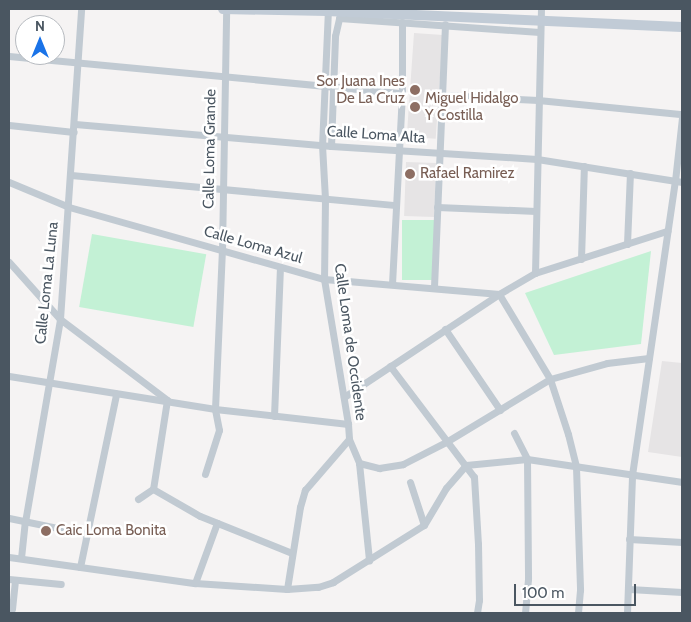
<!DOCTYPE html>
<html>
<head>
<meta charset="utf-8">
<style>
	body { margin:0 }
	#map { position:relative; width:691px; height:622px; overflow:hidden; background:#f5f3f3; font-family:Cabin,sans-serif }
	div>[style] { position:absolute }
	.education>* { inset:0; background:#e6e4e5; transform-origin:0 0 }
	.green>* { inset:0; background:#c3f1d5; transform-origin:0 0 }
	.street>* { height:7px; margin:-3.5px; padding:0 3.5px; transform-origin:3.5px; border-radius:3.5px; background:#c1cad2 }
	.secondary>* { height:10px; margin:-5px; padding:0 5px; transform-origin:5px; border-radius:5px; background:#c1cbd6 }
	.dots>* { width:14px; height:14px; translate:-50% -50%; box-sizing:border-box; border:2px solid #fff; border-radius:50% }
	span { translate:-50% -50%; white-space:nowrap; text-align:center; line-height:1.15; -webkit-text-stroke:5px #fff; paint-order:stroke }
	.education-label { font-size:15px; color:#785e54 }
	.right { translate:-100% -50%; text-align:right }
	.left { translate:0 -50%; text-align:left }
	.street-label { font-size:15px; color:#4a5661 }
	.frame { position:absolute; inset:0; border:10px solid #4a5661; pointer-events:none }
	.north { position:absolute; left:15px; top:15px; width:50px; height:50px; box-sizing:border-box; background:#fff; border:1px solid #b7bbc0; border-radius:50%; rotate:0deg; font-size:14px; font-weight:700; line-height:20px; text-align:center; color:#4a5661 }
	.north::after { content:''; display:block; margin:auto; width:18px; height:22px; background:#1a73e8; clip-path:polygon(50% 0,100% 100%,50% 72%,0 100%) }
	.scale { position:absolute; left:514px; top:584px; width:122px; height:22px; box-sizing:border-box; border:2px solid #4a5661; border-top:0; padding-left:6px; font-size:15px; line-height:18px; white-space:nowrap; color:#4a5661; -webkit-text-stroke:4px #fff; paint-order:stroke }
</style>
</head>
<body>
<div id="map">
	<div class="education">
		<i style="left:414px;top:33px;width:29px;height:104px;rotate:4deg"></i>
		<i style="left:406px;top:162px;width:30px;height:54px;rotate:2deg"></i>
		<i style="clip-path:polygon(662px 361px,682px 363px,682px 457px,648px 452px)"></i>
	</div>
	<div class="green">
		<i style="left:402px;top:220px;width:32px;height:60px"></i>
		<i style="left:92px;top:234px;width:116px;height:74px;rotate:10deg"></i>
		<i style="clip-path:polygon(651px 251px,641px 344px,554px 355px,525px 293px)"></i>
	</div>
	<div class="street">
		<i style="left:328px;top:9px;width:136px;rotate:92.5deg"></i>
		<i style="left:322px;top:145px;width:54px;rotate:86.8deg"></i>
		<i style="left:325px;top:199px;width:80px;rotate:90.7deg"></i>
		<i style="left:324px;top:279px;width:147px;rotate:80.6deg"></i>
		<i style="left:348px;top:424px;width:15px;rotate:86deg"></i>
		<i style="left:349px;top:439px;width:26px;rotate:67deg"></i>
		<i style="left:359px;top:463px;width:98px;rotate:84.1deg"></i>
		<i style="left:9px;top:56px;width:395px;rotate:5.4deg"></i>
		<i style="left:443px;top:95px;width:95px;rotate:3deg"></i>
		<i style="left:538px;top:100px;width:145px;rotate:5.6deg"></i>
		<i style="left:75px;top:124px;width:257px;rotate:4.9deg"></i>
		<i style="left:331px;top:146px;width:206px;rotate:3.6deg"></i>
		<i style="left:537px;top:159px;width:147px;rotate:9deg"></i>
		<i style="left:9px;top:125px;width:65px;rotate:6.1deg"></i>
		<i style="left:331px;top:146px;width:110px;rotate:-87.9deg"></i>
		<i style="left:335px;top:36px;width:18px;rotate:-77deg"></i>
		<i style="left:339px;top:18px;width:201px;rotate:4deg"></i>
		<i style="left:71px;top:175px;width:326px;rotate:5.3deg"></i>
		<i style="left:9px;top:182px;width:65px;rotate:22.6deg"></i>
		<i style="left:69px;top:207px;width:265px;rotate:15.8deg"></i>
		<i style="left:324px;top:279px;width:176px;rotate:4.9deg"></i>
		<i style="left:499px;top:294px;width:99px;rotate:59deg"></i>
		<i style="left:550px;top:379px;width:58px;rotate:71.9deg"></i>
		<i style="left:568px;top:434px;width:34px;rotate:76deg"></i>
		<i style="left:576px;top:467px;width:123px;rotate:88.1deg"></i>
		<i style="left:580px;top:590px;width:23px;rotate:95deg"></i>
		<i style="left:437px;top:207px;width:99px;rotate:2.3deg"></i>
		<i style="left:627px;top:244px;width:71px;rotate:-87.6deg"></i>
		<i style="left:581px;top:259px;width:93px;rotate:-88.2deg"></i>
		<i style="left:9px;top:262px;width:76px;rotate:48.2deg"></i>
		<i style="left:60px;top:319px;width:134px;rotate:37.1deg"></i>
		<i style="left:167px;top:400px;width:90px;rotate:98.9deg"></i>
		<i style="left:535px;top:273px;width:264px;rotate:-88.7deg"></i>
		<i style="left:392px;top:284px;width:191px;rotate:-87deg"></i>
		<i style="left:402px;top:93px;width:71px;rotate:-90deg"></i>
		<i style="left:434px;top:287px;width:263px;rotate:-87.6deg"></i>
		<i style="left:445px;top:329px;width:98px;rotate:55.8deg"></i>
		<i style="left:390px;top:366px;width:139px;rotate:52.9deg"></i>
		<i style="left:474px;top:477px;width:67px;rotate:86.6deg"></i>
		<i style="left:478px;top:544px;width:56px;rotate:89deg"></i>
		<i style="left:479px;top:600px;width:13px;rotate:99deg"></i>
		<i style="left:9px;top:376px;width:209px;rotate:9.1deg"></i>
		<i style="left:215px;top:409px;width:134px;rotate:6.4deg"></i>
		<i style="left:344px;top:397px;width:186px;rotate:-33.6deg"></i>
		<i style="left:499px;top:294px;width:42px;rotate:-30.3deg"></i>
		<i style="left:535px;top:273px;width:139px;rotate:-17.7deg"></i>
		<i style="left:274px;top:416px;width:149px;rotate:-87.7deg"></i>
		<i style="left:514px;top:433px;width:29px;rotate:63deg"></i>
		<i style="left:527px;top:459px;width:120px;rotate:89.5deg"></i>
		<i style="left:528px;top:579px;width:34px;rotate:95deg"></i>
		<i style="left:359px;top:463px;width:21px;rotate:14deg"></i>
		<i style="left:379px;top:468px;width:24px;rotate:-9deg"></i>
		<i style="left:403px;top:464px;width:48px;rotate:-27.1deg"></i>
		<i style="left:446px;top:442px;width:122px;rotate:-31.2deg"></i>
		<i style="left:550px;top:379px;width:59px;rotate:-15.7deg"></i>
		<i style="left:607px;top:363px;width:42px;rotate:-6.8deg"></i>
		<i style="left:205px;top:474px;width:46px;rotate:-72.3deg"></i>
		<i style="left:219px;top:430px;width:21px;rotate:-101deg"></i>
		<i style="left:215px;top:409px;width:159px;rotate:-87.5deg"></i>
		<i style="left:222px;top:250px;width:241px;rotate:-89deg"></i>
		<i style="left:410px;top:482px;width:45px;rotate:72deg"></i>
		<i style="left:153px;top:489px;width:54px;rotate:29.9deg"></i>
		<i style="left:200px;top:516px;width:99px;rotate:21.9deg"></i>
		<i style="left:138px;top:499px;width:18px;rotate:-34deg"></i>
		<i style="left:9px;top:518px;width:80px;rotate:11.6deg"></i>
		<i style="left:629px;top:539px;width:53px;rotate:3.2deg"></i>
		<i style="left:9px;top:557px;width:188px;rotate:8deg"></i>
		<i style="left:195px;top:583px;width:92px;rotate:3.7deg"></i>
		<i style="left:287px;top:589px;width:31px;rotate:-4deg"></i>
		<i style="left:318px;top:587px;width:16px;rotate:-18deg"></i>
		<i style="left:333px;top:582px;width:107px;rotate:-32.1deg"></i>
		<i style="left:424px;top:525px;width:43px;rotate:-59.3deg"></i>
		<i style="left:446px;top:488px;width:30px;rotate:-49deg"></i>
		<i style="left:466px;top:465px;width:61px;rotate:-5.6deg"></i>
		<i style="left:527px;top:459px;width:157px;rotate:8.4deg"></i>
		<i style="left:21px;top:558px;width:36px;rotate:-84deg"></i>
		<i style="left:25px;top:522px;width:206px;rotate:-80.2deg"></i>
		<i style="left:60px;top:319px;width:311px;rotate:-86.1deg"></i>
		<i style="left:80px;top:567px;width:177px;rotate:-78.2deg"></i>
		<i style="left:9px;top:579px;width:52px;rotate:5.5deg"></i>
		<i style="left:195px;top:583px;width:64px;rotate:-69.9deg"></i>
		<i style="left:287px;top:589px;width:83px;rotate:-81deg"></i>
		<i style="left:300px;top:507px;width:18px;rotate:-74deg"></i>
		<i style="left:305px;top:490px;width:67px;rotate:-49.2deg"></i>
		<i style="left:629px;top:589px;width:53px;rotate:3.2deg"></i>
		<i style="left:12px;top:609px;width:29px;rotate:-84deg"></i>
		<i style="left:627px;top:613px;width:138px;rotate:-87.9deg"></i>
		<i style="left:632px;top:475px;width:297px;rotate:-81.7deg"></i>
		<i style="left:675px;top:181px;width:63px;rotate:-83.7deg"></i>
	</div>
	<div class="secondary">
		<i style="left:223px;top:9px;width:104px;rotate:1.1deg"></i>
		<i style="left:327px;top:11px;width:355px;rotate:2.6deg"></i>
	</div>
	<div class="dots">
		<i style="left:415px;top:90px;background:#8d6e63"></i>
		<i style="left:415px;top:107px;background:#8d6e63"></i>
		<i style="left:410px;top:174px;background:#8d6e63"></i>
		<i style="left:46px;top:531px;background:#8d6e63"></i>
	</div>
	<div class="education-label">
		<span class="right" style="left:405px;top:90px">Sor Juana Ines<br>De La Cruz</span>
		<span class="left" style="left:425px;top:107px">Miguel Hidalgo<br>Y Costilla</span>
		<span class="left" style="left:420px;top:174px">Rafael Ramirez</span>
		<span class="left" style="left:56px;top:531px">Caic Loma Bonita</span>
	</div>
	<div class="street-label">
		<span style="left:376px;top:135px;rotate:4deg">Calle Loma Alta</span>
		<span style="left:210px;top:149px;rotate:-89deg">Calle Loma Grande</span>
		<span style="left:253px;top:245px;rotate:16deg">Calle Loma Azul</span>
		<span style="left:47px;top:283px;rotate:-84deg">Calle Loma La Luna</span>
		<span style="left:350px;top:342px;rotate:82deg">Calle Loma de Occidente</span>
	</div>
	<div class="frame"></div>
	<div class="north">N</div>
	<div class="scale">100 m</div>
</div>
</body>
</html>
